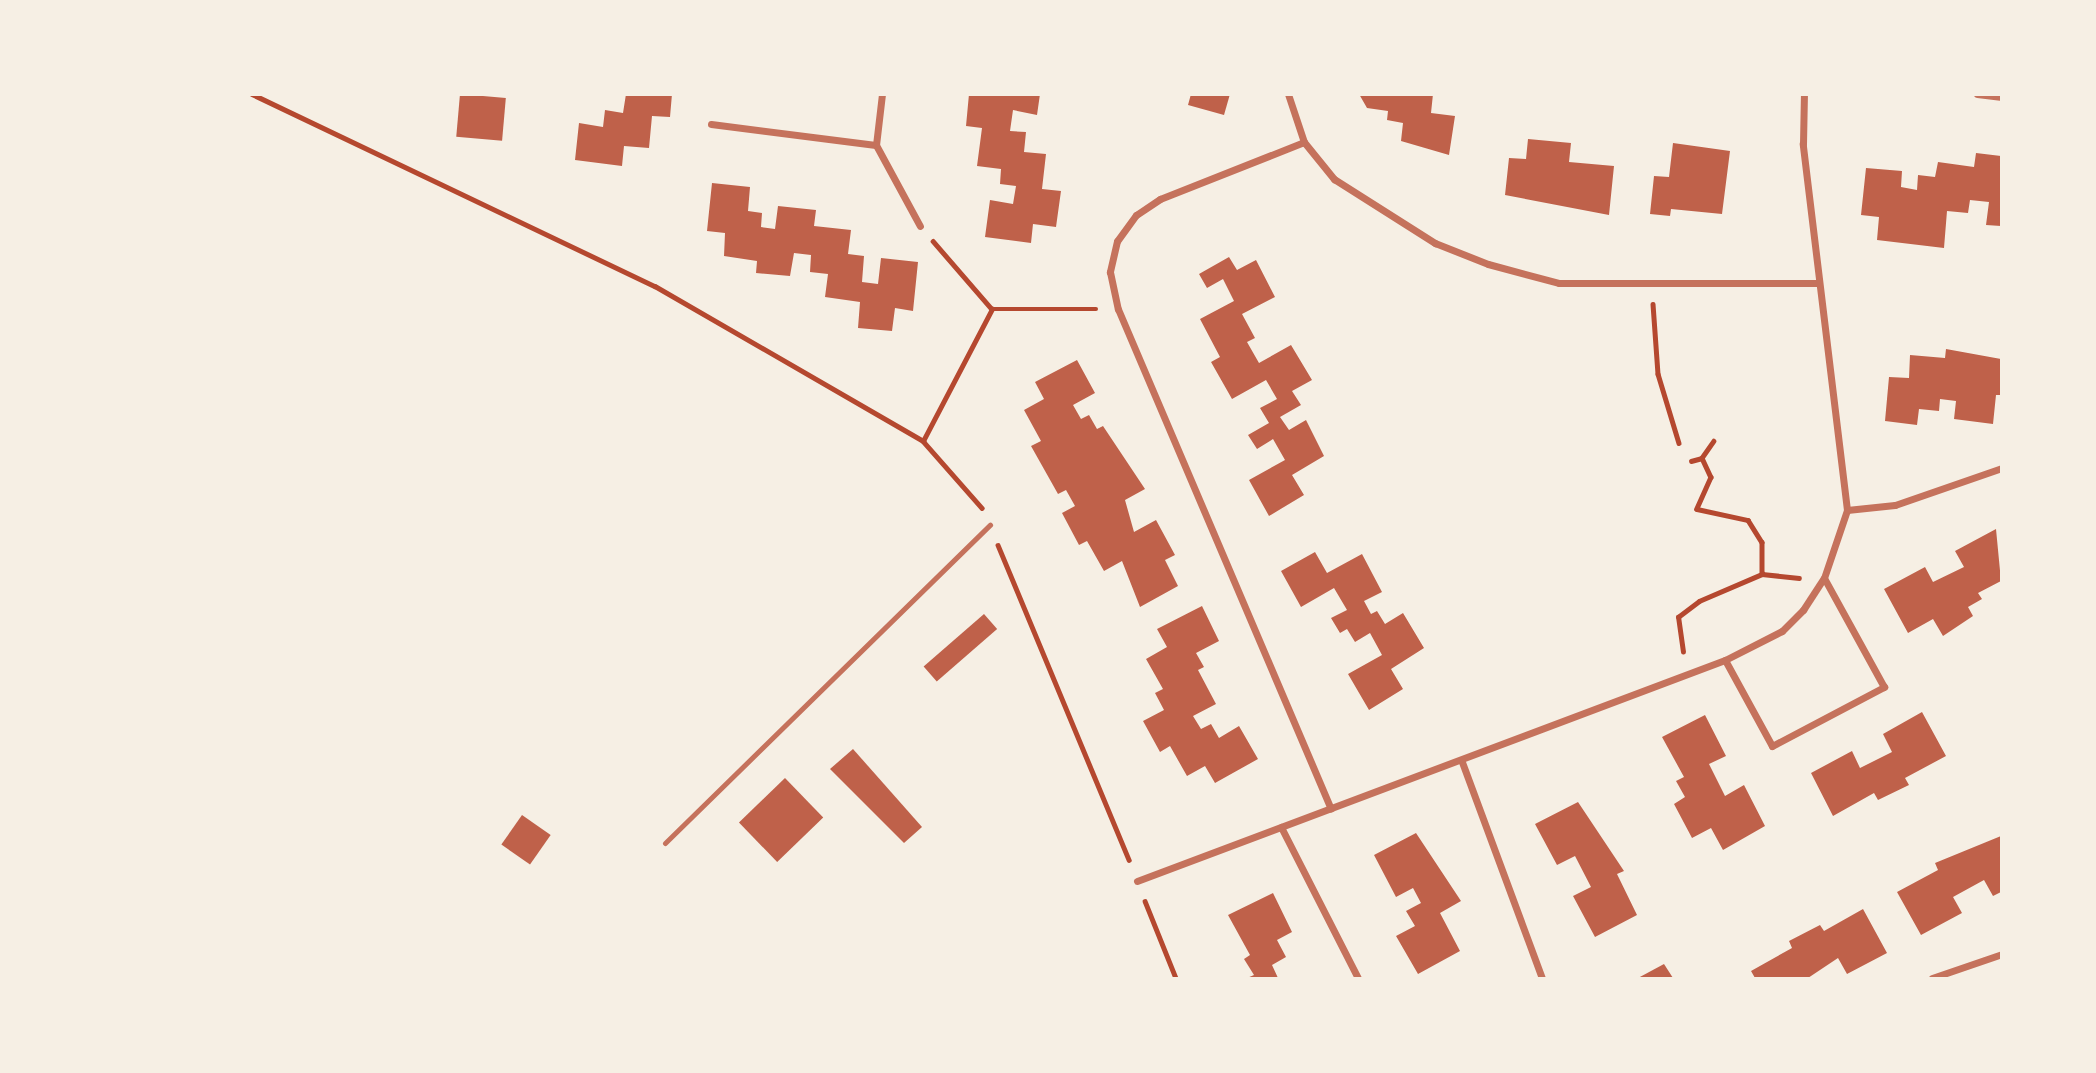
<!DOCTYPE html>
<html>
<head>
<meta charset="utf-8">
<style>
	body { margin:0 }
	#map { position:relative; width:2096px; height:1073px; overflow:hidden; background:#f6efe4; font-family:Figtree,sans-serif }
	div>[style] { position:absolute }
	.building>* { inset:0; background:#bf614a; transform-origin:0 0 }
	.path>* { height:4.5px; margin:-2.25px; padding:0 2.25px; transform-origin:2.25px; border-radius:2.25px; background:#b5482f }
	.service>* { height:5px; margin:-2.5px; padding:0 2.5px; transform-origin:2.5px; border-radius:2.5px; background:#c5725c }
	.minor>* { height:7px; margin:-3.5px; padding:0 3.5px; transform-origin:3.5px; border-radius:3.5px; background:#c5725c }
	span { translate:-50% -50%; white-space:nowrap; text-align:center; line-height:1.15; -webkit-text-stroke:7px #f6efe4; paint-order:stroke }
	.frame { position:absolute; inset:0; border:96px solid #f6efe4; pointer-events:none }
</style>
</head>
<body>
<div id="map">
	<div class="building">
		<i style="left:460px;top:94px;width:46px;height:43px;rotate:5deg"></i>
		<i style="clip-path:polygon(626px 94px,672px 94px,670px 117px,652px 116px,649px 148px,624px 146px,622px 166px,575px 160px,579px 123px,603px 127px,605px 110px,623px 113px)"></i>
		<i style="clip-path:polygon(969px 94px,1040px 94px,1037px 115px,1013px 110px,1010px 131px,1026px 132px,1024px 152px,1046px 154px,1042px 189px,1061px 191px,1056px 227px,1033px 224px,1031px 243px,985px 237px,990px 200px,1013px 204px,1016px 186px,1000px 184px,1001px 169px,977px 166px,982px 128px,966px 126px)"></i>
		<i style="clip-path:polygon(1191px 94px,1230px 94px,1224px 115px,1188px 105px)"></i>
		<i style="clip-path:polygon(1359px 94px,1433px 94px,1431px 113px,1455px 116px,1449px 155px,1401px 141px,1403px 123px,1387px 120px,1388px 111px,1367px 108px)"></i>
		<i style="clip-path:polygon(1528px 139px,1571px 143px,1569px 162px,1614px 166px,1609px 215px,1505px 195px,1509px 158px,1526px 159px)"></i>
		<i style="clip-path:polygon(1673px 143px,1730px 151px,1722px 214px,1671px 209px,1670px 216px,1650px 214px,1654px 176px,1669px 177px)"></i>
		<i style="clip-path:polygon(1976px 153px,2001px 156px,2001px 226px,1986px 225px,1989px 202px,1970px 200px,1968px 213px,1947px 211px,1944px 248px,1877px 240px,1879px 217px,1861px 215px,1866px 168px,1902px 171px,1901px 187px,1917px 190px,1918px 175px,1935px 177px,1938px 162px,1974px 167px)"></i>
		<i style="clip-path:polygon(712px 183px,750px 187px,748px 211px,762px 213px,761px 227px,775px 229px,778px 206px,816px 210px,814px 226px,851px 230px,848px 254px,864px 256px,862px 282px,878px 284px,881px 258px,918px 262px,913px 311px,895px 308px,892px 331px,858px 328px,860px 302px,825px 297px,828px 274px,810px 272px,811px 255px,794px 253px,790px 276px,756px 273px,757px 261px,724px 256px,725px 233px,707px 231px)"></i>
		<i style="clip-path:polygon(1229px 257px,1237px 270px,1256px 260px,1275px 297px,1242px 314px,1255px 338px,1247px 342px,1259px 363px,1291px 345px,1312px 380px,1292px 391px,1301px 405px,1280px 417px,1289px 430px,1306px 420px,1324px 456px,1292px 475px,1304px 495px,1269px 516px,1249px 480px,1285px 460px,1273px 439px,1257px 449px,1248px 435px,1269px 423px,1260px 408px,1277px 399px,1266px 380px,1232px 399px,1211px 362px,1220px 357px,1200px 319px,1234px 301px,1223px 279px,1207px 288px,1199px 274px)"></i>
		<i style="clip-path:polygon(1946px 349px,2001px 359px,2001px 395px,1996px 395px,1993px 424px,1954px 419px,1956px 401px,1940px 399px,1939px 411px,1919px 409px,1917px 425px,1885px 421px,1889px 377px,1909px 378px,1910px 355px,1945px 358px)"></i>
		<i style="clip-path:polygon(1077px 360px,1095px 393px,1073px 405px,1081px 419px,1089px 415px,1097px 429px,1103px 426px,1145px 489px,1125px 500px,1134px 532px,1156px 520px,1175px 555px,1165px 560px,1178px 586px,1140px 607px,1122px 561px,1104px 571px,1087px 541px,1079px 545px,1062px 513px,1075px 506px,1066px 490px,1058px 494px,1031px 446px,1041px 441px,1024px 410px,1044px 399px,1035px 382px)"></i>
		<i style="clip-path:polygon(1996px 529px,2001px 581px,1978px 593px,1982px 599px,1968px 607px,1973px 616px,1943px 636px,1933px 619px,1908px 633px,1884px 589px,1925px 567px,1933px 582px,1964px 567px,1955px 551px)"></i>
		<i style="clip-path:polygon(1315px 552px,1327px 573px,1362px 554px,1382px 592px,1364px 601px,1371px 614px,1377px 611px,1385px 624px,1403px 613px,1424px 648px,1391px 669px,1403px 689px,1369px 710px,1348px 674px,1382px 655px,1370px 633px,1355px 642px,1347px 629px,1340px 633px,1331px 618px,1347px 610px,1334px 588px,1301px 607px,1281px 571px)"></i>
		<i style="clip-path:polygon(1202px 606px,1219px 641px,1196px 653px,1204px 667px,1198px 670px,1216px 704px,1193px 716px,1201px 729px,1211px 724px,1219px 738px,1239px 726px,1258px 759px,1215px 783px,1205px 766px,1187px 776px,1170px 746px,1160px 752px,1143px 721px,1164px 710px,1155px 693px,1163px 689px,1146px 659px,1167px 647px,1157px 629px)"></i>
		<i style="left:984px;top:614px;width:20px;height:80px;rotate:49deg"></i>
		<i style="clip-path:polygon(1922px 712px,1946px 756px,1905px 778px,1909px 785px,1878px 800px,1874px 793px,1833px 816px,1811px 773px,1852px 751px,1860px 768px,1892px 752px,1883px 734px)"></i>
		<i style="clip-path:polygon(1705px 715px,1726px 756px,1709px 764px,1725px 796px,1744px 785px,1765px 826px,1723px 850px,1711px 828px,1692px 838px,1674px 804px,1685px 797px,1676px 781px,1684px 777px,1662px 737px)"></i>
		<i style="clip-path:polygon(853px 749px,922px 827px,904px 843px,830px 769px)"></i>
		<i style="left:785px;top:778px;width:55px;height:64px;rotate:46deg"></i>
		<i style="clip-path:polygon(1578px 802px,1624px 871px,1617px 874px,1637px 915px,1595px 937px,1573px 896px,1591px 887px,1575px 856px,1557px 865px,1535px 824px)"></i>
		<i style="left:522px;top:815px;width:35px;height:36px;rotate:35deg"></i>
		<i style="clip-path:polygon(1416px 833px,1461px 901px,1440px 913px,1460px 951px,1418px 974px,1396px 936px,1415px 926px,1406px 911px,1421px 903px,1413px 888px,1396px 897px,1374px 855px)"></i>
		<i style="clip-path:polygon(2001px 836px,2001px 892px,1993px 896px,1984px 880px,1953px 897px,1962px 913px,1921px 935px,1897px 892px,1938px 870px,1935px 863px)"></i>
		<i style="clip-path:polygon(1273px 893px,1292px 932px,1277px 940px,1286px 957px,1272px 965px,1278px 978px,1247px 978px,1254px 975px,1244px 959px,1250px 955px,1228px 915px)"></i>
		<i style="clip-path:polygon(1863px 909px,1887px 953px,1847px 974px,1838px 958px,1808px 978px,1755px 978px,1751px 971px,1792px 948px,1789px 941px,1820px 925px,1824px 931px)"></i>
		<i style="clip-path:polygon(1664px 964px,1673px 978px,1638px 978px)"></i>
	</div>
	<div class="path">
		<i style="left:252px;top:94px;width:446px;rotate:25.5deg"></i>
		<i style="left:655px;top:286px;width:310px;rotate:30deg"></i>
		<i style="left:923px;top:441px;width:89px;rotate:48.6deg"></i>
		<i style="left:933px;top:241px;width:90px;rotate:49.1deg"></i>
		<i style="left:992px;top:309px;width:104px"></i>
		<i style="left:1653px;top:304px;width:70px;rotate:85.9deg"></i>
		<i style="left:1658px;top:374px;width:72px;rotate:73.1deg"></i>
		<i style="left:923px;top:441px;width:149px;rotate:-62.4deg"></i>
		<i style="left:1714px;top:441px;width:21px;rotate:125deg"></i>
		<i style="left:1702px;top:458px;width:21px;rotate:65deg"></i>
		<i style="left:1711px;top:477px;width:35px;rotate:114deg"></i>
		<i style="left:1697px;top:509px;width:52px;rotate:12.2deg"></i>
		<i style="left:1748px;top:520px;width:26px;rotate:58deg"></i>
		<i style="left:1762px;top:542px;width:32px;rotate:90deg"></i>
		<i style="left:1691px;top:461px;width:11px;rotate:-15deg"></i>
		<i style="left:998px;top:545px;width:341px;rotate:67.4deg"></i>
		<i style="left:1683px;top:652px;width:35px;rotate:-98deg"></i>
		<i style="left:1678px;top:617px;width:26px;rotate:-37deg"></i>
		<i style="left:1699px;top:601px;width:69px;rotate:-23.2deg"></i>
		<i style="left:1762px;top:574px;width:37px;rotate:6deg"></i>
		<i style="left:1145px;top:901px;width:83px;rotate:68.1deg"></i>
	</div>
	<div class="service">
		<i style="left:665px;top:843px;width:455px;rotate:-44.4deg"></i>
	</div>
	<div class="minor">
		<i style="left:1288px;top:94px;width:51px;rotate:71.6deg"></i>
		<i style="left:1304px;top:142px;width:48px;rotate:51deg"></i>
		<i style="left:1334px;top:179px;width:120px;rotate:32.4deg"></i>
		<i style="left:1435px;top:243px;width:57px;rotate:21.6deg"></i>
		<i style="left:1488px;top:264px;width:73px;rotate:15deg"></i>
		<i style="left:1559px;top:283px;width:260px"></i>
		<i style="left:1977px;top:94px;width:25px;rotate:7deg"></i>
		<i style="left:711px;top:124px;width:166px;rotate:7.3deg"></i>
		<i style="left:876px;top:145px;width:51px;rotate:-83.3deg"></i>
		<i style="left:1304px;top:142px;width:155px;rotate:158.4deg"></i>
		<i style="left:1160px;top:199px;width:29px;rotate:146deg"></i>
		<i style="left:1136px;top:215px;width:32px;rotate:126deg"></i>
		<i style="left:1117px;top:241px;width:32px;rotate:103deg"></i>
		<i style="left:1110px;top:272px;width:38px;rotate:78deg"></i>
		<i style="left:1118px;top:309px;width:543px;rotate:66.93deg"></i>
		<i style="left:876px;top:145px;width:92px;rotate:61.5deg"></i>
		<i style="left:1847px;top:510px;width:48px;rotate:-5.9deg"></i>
		<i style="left:1895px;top:505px;width:113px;rotate:-19.1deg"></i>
		<i style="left:1725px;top:660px;width:98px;rotate:61.3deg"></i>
		<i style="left:1772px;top:746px;width:127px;rotate:-27.8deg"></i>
		<i style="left:1884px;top:687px;width:124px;rotate:-118.8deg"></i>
		<i style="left:1462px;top:762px;width:230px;rotate:69.7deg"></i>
		<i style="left:1281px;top:827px;width:169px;rotate:63deg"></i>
		<i style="left:1137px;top:881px;width:628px;rotate:-20.6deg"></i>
		<i style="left:1725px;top:660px;width:64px;rotate:-27deg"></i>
		<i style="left:1782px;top:631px;width:30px;rotate:-45deg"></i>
		<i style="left:1803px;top:610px;width:38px;rotate:-57deg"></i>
		<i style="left:1824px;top:578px;width:72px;rotate:-71.3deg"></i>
		<i style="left:1847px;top:510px;width:369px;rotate:-96.9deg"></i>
		<i style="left:1803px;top:144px;width:50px;rotate:-88.9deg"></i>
		<i style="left:1932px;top:978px;width:74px;rotate:-18.9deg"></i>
	</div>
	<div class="frame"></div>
</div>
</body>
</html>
